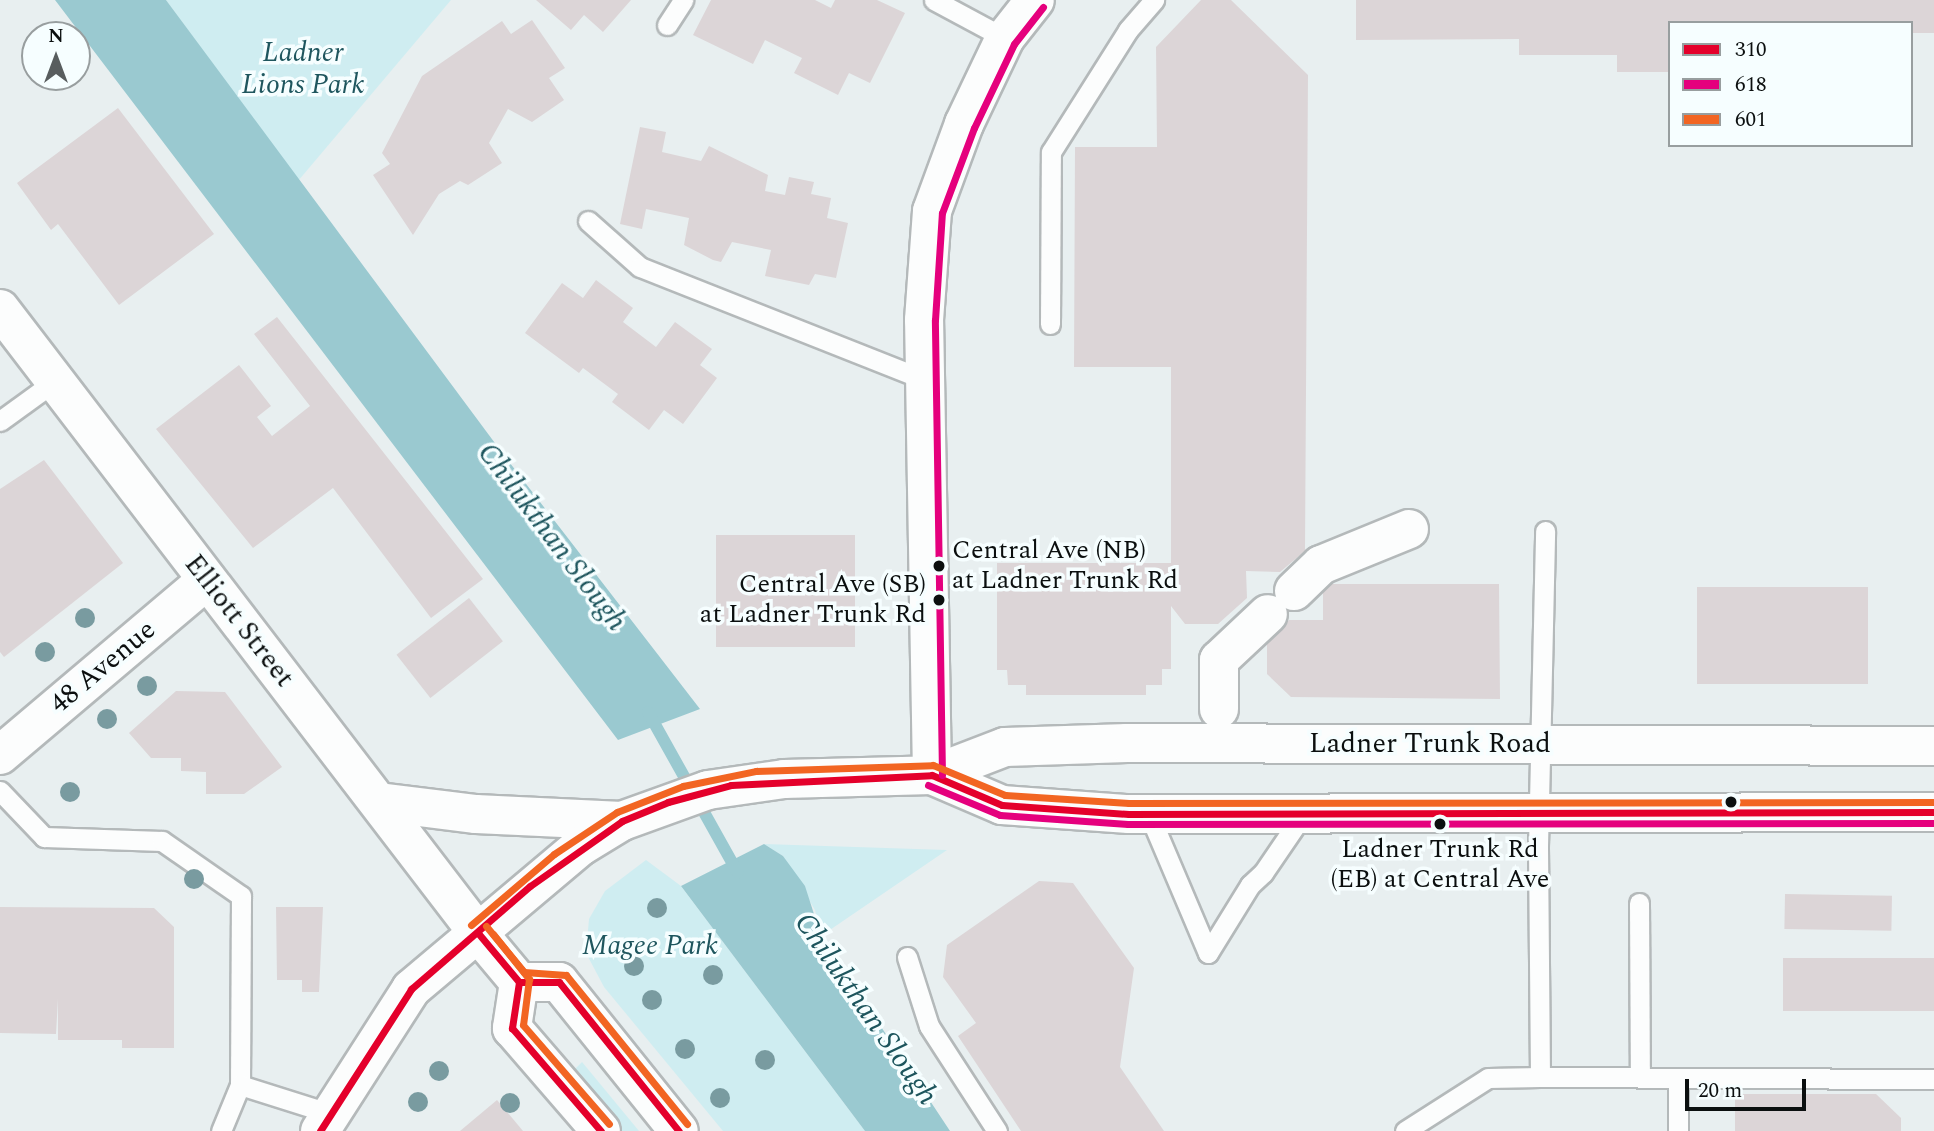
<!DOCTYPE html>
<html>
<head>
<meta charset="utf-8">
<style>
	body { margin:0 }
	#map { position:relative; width:1934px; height:1131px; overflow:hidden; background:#e8eff0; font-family:Spectral,serif }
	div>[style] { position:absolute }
	.green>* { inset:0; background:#cfedf1 }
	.water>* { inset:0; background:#9ac9d0 }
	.stream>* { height:12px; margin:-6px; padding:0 6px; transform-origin:6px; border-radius:6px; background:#9ac9d0 }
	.building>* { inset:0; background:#dcd5d7; transform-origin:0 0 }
	.roads { filter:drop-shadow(2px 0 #b4b9ba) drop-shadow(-2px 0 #b4b9ba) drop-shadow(0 2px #b4b9ba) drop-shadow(0 -2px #b4b9ba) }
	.lane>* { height:19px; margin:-9.5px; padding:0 9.5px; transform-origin:9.5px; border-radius:9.5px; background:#fcfdfd }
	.street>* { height:38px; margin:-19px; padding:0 19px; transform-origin:19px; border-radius:19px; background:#fcfdfd }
	.secondary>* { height:38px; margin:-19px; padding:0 19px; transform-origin:19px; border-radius:19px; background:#fcfdfd }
	.bus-1>* { height:7px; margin:-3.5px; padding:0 3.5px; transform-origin:3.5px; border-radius:3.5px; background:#e4002b }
	.bus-2>* { height:7px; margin:-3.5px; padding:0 3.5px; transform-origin:3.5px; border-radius:3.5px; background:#e5007d }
	.bus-3>* { height:7px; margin:-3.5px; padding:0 3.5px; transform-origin:3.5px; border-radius:3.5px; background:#f26522 }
	.trees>* { width:20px; height:20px; margin:-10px; border-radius:50%; background:#799ba0 }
	.dots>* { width:19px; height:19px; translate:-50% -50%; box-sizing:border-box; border:4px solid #f6feff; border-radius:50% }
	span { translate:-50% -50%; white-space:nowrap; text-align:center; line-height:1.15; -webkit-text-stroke:7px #f6feff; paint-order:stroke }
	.bus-label { font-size:26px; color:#0b0f0f }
	.left { translate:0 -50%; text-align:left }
	.right { translate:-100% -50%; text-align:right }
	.park-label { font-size:28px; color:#1f565e; font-style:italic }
	.street-label { font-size:28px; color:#0b0f0f }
	.water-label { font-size:30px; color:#1d555d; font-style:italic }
	.legend { position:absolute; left:1668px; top:21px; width:245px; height:126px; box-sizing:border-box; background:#f6feff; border:2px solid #989e9f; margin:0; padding:9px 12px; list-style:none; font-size:21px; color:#0b0f0f }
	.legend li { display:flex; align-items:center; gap:14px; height:35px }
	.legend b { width:35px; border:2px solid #989e9f }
	.north { position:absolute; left:21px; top:21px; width:70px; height:70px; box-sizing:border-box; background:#f6feff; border:2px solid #989e9f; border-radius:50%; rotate:0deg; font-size:19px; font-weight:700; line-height:28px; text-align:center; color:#0b0f0f }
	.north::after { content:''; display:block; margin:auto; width:24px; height:32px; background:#585d5e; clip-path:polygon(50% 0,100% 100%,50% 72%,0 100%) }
	.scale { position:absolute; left:1685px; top:1079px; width:121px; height:32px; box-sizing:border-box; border:4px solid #0b0f0f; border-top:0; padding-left:9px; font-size:21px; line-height:24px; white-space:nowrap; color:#0b0f0f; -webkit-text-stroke:5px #f6feff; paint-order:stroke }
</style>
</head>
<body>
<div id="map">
	<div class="green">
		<i style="clip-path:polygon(166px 0,451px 0,298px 181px)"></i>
		<i style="clip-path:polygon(764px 844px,947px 850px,821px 936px,815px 910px,783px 856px)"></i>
		<i style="clip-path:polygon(646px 860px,681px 886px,865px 1131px,723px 1131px,604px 987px,586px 953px,589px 919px,605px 891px)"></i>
		<i style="clip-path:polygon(582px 1062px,587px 1068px,639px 1131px,619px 1131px,571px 1073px)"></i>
	</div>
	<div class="water">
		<i style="clip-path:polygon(55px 0,166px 0,506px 458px,700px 709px,618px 740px)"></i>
		<i style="clip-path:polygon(764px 844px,783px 856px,805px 886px,821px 936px,950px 1131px,865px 1131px,681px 886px)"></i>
	</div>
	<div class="stream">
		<i style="left:648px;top:712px;width:184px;rotate:60.8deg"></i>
	</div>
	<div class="building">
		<i style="clip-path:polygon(536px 0,631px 0,603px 32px,584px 15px,571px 30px)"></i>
		<i style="clip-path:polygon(711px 0,815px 0,831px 8px,835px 0,877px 0,905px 13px,870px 83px,849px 73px,838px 95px,794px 73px,802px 58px,765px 40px,753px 64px,693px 35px)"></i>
		<i style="clip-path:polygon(1201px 0,1231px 0,1308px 75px,1305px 551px,1280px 572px,1246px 571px,1247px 598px,1218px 624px,1185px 624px,1171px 606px,1171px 669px,1162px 669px,1162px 685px,1146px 685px,1146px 695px,1026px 695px,1026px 685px,1008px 685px,1007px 670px,997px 670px,997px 563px,1171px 563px,1171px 367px,1074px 367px,1075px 147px,1157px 147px,1156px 47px)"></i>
		<i style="clip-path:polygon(1356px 0,1934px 0,1934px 33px,1911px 33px,1911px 23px,1670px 23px,1670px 72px,1617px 72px,1617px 55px,1519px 55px,1519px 39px,1356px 40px)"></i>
		<i style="clip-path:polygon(532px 20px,565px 68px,549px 78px,564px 100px,532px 122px,508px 109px,489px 143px,502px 163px,468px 185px,460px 181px,439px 194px,413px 235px,373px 175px,390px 164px,382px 153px,422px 76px,502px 21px,511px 34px)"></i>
		<i style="clip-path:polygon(118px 108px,214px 234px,119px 305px,58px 224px,51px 230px,17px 183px)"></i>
		<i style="clip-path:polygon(640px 127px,666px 132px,662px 152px,701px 161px,709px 146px,768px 175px,765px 191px,785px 195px,789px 177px,814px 182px,811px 194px,831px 198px,827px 218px,848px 223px,836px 278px,815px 274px,809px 285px,765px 276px,771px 250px,732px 242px,721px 262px,713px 260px,684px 245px,689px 218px,646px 209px,642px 229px,620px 224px)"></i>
		<i style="clip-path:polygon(596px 280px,633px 308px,623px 322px,656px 347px,675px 322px,712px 349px,700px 365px,717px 378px,683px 424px,664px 410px,649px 430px,612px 402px,618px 394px,583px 368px,579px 373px,525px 333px,562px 283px,583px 298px)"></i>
		<i style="clip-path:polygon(277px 317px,483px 579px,431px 618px,333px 488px,253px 548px,156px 429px,239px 365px,271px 406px,257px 417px,272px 436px,310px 406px,254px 334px)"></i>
		<i style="clip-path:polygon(44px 460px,123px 563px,4px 657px,0 652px,0 489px)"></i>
		<i style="left:855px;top:535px;width:112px;height:139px;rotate:90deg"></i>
		<i style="clip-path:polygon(1323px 584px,1499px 584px,1500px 699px,1291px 697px,1267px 674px,1267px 643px,1289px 620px,1323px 620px)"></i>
		<i style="left:1868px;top:587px;width:97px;height:171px;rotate:90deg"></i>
		<i style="left:469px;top:598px;width:55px;height:92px;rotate:52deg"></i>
		<i style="clip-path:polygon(176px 691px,225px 692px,282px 767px,244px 794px,206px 794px,206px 772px,181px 771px,181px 758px,151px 758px,129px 733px)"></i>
		<i style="clip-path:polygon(1039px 881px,1073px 883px,1134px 968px,1120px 1067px,1164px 1131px,1021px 1131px,958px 1036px,976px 1023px,943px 977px,947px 945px)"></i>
		<i style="left:1785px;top:894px;width:107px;height:35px;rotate:1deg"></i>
		<i style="clip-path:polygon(0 907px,154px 908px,174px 927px,174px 1048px,122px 1048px,122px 1040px,58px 1040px,58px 999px,56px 1034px,0 1033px)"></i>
		<i style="clip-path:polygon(276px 907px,323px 907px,319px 992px,302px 992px,302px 980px,277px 980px)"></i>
		<i style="left:1783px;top:958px;width:151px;height:53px"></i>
		<i style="clip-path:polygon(1735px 1094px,1876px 1094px,1901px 1118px,1901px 1131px,1735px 1131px)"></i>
		<i style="clip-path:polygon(497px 1100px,523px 1131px,460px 1131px)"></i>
	</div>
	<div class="roads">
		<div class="lane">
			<i style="left:934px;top:0;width:81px;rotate:28.2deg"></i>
			<i style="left:667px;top:25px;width:30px;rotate:-57deg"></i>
			<i style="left:588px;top:221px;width:69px;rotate:41.5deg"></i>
			<i style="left:640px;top:267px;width:307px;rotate:21.6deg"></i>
			<i style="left:1050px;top:324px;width:172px;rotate:-89.7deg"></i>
			<i style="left:1051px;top:152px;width:144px;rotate:-57.7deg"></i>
			<i style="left:1128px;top:30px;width:40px;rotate:-49deg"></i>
			<i style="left:0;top:421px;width:68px;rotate:-36deg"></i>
			<i style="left:0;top:791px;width:64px;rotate:46.3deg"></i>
			<i style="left:44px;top:837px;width:118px;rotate:1.9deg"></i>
			<i style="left:162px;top:841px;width:96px;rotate:34.8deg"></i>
			<i style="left:241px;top:896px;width:189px;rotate:90.3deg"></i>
			<i style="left:240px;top:1085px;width:93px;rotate:17.5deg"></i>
			<i style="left:1149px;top:814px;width:151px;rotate:67deg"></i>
			<i style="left:1639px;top:903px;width:174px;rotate:89.7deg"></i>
			<i style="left:1208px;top:953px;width:80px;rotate:-58.3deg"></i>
			<i style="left:1250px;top:885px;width:18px;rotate:-43deg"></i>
			<i style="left:1263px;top:873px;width:73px;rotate:-55.7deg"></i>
			<i style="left:907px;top:957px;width:72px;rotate:72.3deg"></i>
			<i style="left:929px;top:1026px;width:125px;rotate:57.1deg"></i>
			<i style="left:1540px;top:1077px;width:394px;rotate:0.3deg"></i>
			<i style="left:221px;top:1131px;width:50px;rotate:-67.6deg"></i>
			<i style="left:1405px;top:1131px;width:98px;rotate:-32.6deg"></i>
			<i style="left:1488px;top:1078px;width:52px;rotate:-1.1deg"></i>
			<i style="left:1540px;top:1077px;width:231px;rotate:-90.5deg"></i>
			<i style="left:1538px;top:846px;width:315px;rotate:-88.7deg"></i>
			<i style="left:1678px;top:1131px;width:53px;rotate:-90deg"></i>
		</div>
		<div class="street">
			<i style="left:1294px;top:591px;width:37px;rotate:-44deg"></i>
			<i style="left:1321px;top:565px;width:95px;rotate:-22.2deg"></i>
			<i style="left:1219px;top:709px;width:49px;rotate:-90deg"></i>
			<i style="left:1219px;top:660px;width:67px;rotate:-43.2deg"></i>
			<i style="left:932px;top:775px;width:455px;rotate:-91deg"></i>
			<i style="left:924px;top:320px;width:109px;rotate:-85.8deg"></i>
			<i style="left:932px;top:211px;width:93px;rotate:-69.8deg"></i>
			<i style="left:964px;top:124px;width:95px;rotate:-64.5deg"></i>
			<i style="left:1005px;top:38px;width:48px;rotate:-51.7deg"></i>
		</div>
		<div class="secondary">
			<i style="left:0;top:309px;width:786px;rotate:52.55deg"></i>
			<i style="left:478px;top:933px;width:64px;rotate:50.1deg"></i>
			<i style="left:519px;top:982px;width:40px"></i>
			<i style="left:559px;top:982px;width:191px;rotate:51.2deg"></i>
			<i style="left:0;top:755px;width:271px;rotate:-40.2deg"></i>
			<i style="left:932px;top:775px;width:76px;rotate:23.2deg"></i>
			<i style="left:1002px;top:805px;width:127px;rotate:4.1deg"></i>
			<i style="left:1129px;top:814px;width:805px;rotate:-0.14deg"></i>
			<i style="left:379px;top:802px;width:98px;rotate:7.1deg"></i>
			<i style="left:476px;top:814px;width:146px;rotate:2.7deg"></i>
			<i style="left:519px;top:982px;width:47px;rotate:98.7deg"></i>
			<i style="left:512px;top:1028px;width:136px;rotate:49.2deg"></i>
			<i style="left:320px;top:1131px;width:169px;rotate:-57.3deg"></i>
			<i style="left:411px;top:989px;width:222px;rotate:-40.1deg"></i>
			<i style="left:581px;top:846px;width:48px;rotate:-31.4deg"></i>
			<i style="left:622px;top:821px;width:91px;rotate:-19.8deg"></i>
			<i style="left:708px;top:790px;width:77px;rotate:-8.2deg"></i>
			<i style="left:784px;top:779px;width:148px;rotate:-1.5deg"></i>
			<i style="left:932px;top:775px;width:78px;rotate:-21deg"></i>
			<i style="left:1005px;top:747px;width:122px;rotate:-1.9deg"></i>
			<i style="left:1127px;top:743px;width:807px;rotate:0.21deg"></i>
		</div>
	</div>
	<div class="bus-1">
		<i style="left:478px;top:933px;width:64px;rotate:50.1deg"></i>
		<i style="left:519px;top:982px;width:40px"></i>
		<i style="left:559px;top:982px;width:191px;rotate:51.2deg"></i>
		<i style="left:519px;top:982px;width:47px;rotate:98.7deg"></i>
		<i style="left:512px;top:1028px;width:136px;rotate:49.2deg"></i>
		<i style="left:320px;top:1131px;width:169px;rotate:-57.3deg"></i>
		<i style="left:411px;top:989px;width:157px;rotate:-40.9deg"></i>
		<i style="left:530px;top:886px;width:113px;rotate:-35.2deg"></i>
		<i style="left:622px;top:821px;width:50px;rotate:-22.4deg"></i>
		<i style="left:668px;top:802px;width:65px;rotate:-15.1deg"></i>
		<i style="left:731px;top:785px;width:201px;rotate:-2.8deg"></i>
		<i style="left:932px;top:775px;width:76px;rotate:23.2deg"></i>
		<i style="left:1002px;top:805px;width:127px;rotate:4.1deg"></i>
		<i style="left:1129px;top:814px;width:805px;rotate:-0.14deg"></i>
	</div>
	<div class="bus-2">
		<i style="left:942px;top:775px;width:455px;rotate:-90.9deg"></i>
		<i style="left:935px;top:320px;width:107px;rotate:-86.3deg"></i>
		<i style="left:942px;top:213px;width:91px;rotate:-69.4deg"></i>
		<i style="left:974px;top:128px;width:93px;rotate:-64.5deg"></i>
		<i style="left:1014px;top:44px;width:47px;rotate:-51.9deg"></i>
		<i style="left:928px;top:785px;width:78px;rotate:22.6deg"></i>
		<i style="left:1000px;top:815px;width:128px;rotate:4deg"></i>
		<i style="left:1128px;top:824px;width:806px;rotate:-0.07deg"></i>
	</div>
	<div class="bus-3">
		<i style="left:471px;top:925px;width:109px;rotate:-40.5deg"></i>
		<i style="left:554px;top:854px;width:76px;rotate:-33.7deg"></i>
		<i style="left:617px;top:812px;width:71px;rotate:-21.5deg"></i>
		<i style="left:683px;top:786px;width:75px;rotate:-11.6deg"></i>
		<i style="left:756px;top:771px;width:177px;rotate:-1.9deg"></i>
		<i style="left:933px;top:765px;width:78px;rotate:22.6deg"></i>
		<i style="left:1005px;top:795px;width:124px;rotate:3.7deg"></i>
		<i style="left:1129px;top:803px;width:805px;rotate:-0.07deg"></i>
		<i style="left:486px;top:926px;width:60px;rotate:50.4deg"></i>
		<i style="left:524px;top:972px;width:42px;rotate:4.1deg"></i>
		<i style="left:566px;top:975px;width:192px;rotate:50.9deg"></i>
		<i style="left:493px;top:934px;width:58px;rotate:51.3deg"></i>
		<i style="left:529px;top:979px;width:46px;rotate:97.4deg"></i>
		<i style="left:523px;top:1025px;width:131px;rotate:49deg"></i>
	</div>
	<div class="trees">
		<i style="left:85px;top:618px"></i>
		<i style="left:45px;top:652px"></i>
		<i style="left:147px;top:686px"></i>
		<i style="left:107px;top:719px"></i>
		<i style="left:70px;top:792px"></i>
		<i style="left:194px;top:879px"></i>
		<i style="left:657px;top:908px"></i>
		<i style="left:634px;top:966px"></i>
		<i style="left:713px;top:975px"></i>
		<i style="left:652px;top:1000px"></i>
		<i style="left:685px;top:1049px"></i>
		<i style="left:765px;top:1060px"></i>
		<i style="left:439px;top:1071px"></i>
		<i style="left:720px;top:1098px"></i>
		<i style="left:418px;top:1102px"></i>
		<i style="left:510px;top:1103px"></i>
	</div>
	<div class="dots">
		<i style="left:939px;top:566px;background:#0b0f0f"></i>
		<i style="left:939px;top:600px;background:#0b0f0f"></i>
		<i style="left:1731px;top:802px;background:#0b0f0f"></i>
		<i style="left:1440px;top:824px;background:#0b0f0f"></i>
	</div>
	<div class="bus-label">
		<span class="left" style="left:952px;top:566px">Central Ave (NB)<br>at Ladner Trunk Rd</span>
		<span class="right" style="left:926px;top:600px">Central Ave (SB)<br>at Ladner Trunk Rd</span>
		<span style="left:1440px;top:865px">Ladner Trunk Rd<br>(EB) at Central Ave</span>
	</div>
	<div class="park-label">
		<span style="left:303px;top:69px">Ladner<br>Lions Park</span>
		<span style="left:650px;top:946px">Magee Park</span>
	</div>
	<div class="street-label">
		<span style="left:239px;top:621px;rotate:52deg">Elliott Street</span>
		<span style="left:103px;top:667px;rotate:-40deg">48 Avenue</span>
		<span style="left:1430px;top:744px">Ladner Trunk Road</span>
	</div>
	<div class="water-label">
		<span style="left:552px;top:537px;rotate:53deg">Chilukthan Slough</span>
		<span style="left:866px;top:1009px;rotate:55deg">Chilukthan Slough</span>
	</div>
	<ul class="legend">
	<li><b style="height:9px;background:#e4002b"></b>310</li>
	<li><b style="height:9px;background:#e5007d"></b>618</li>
	<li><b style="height:9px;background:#f26522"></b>601</li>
	</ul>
	<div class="north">N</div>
	<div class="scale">20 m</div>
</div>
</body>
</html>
